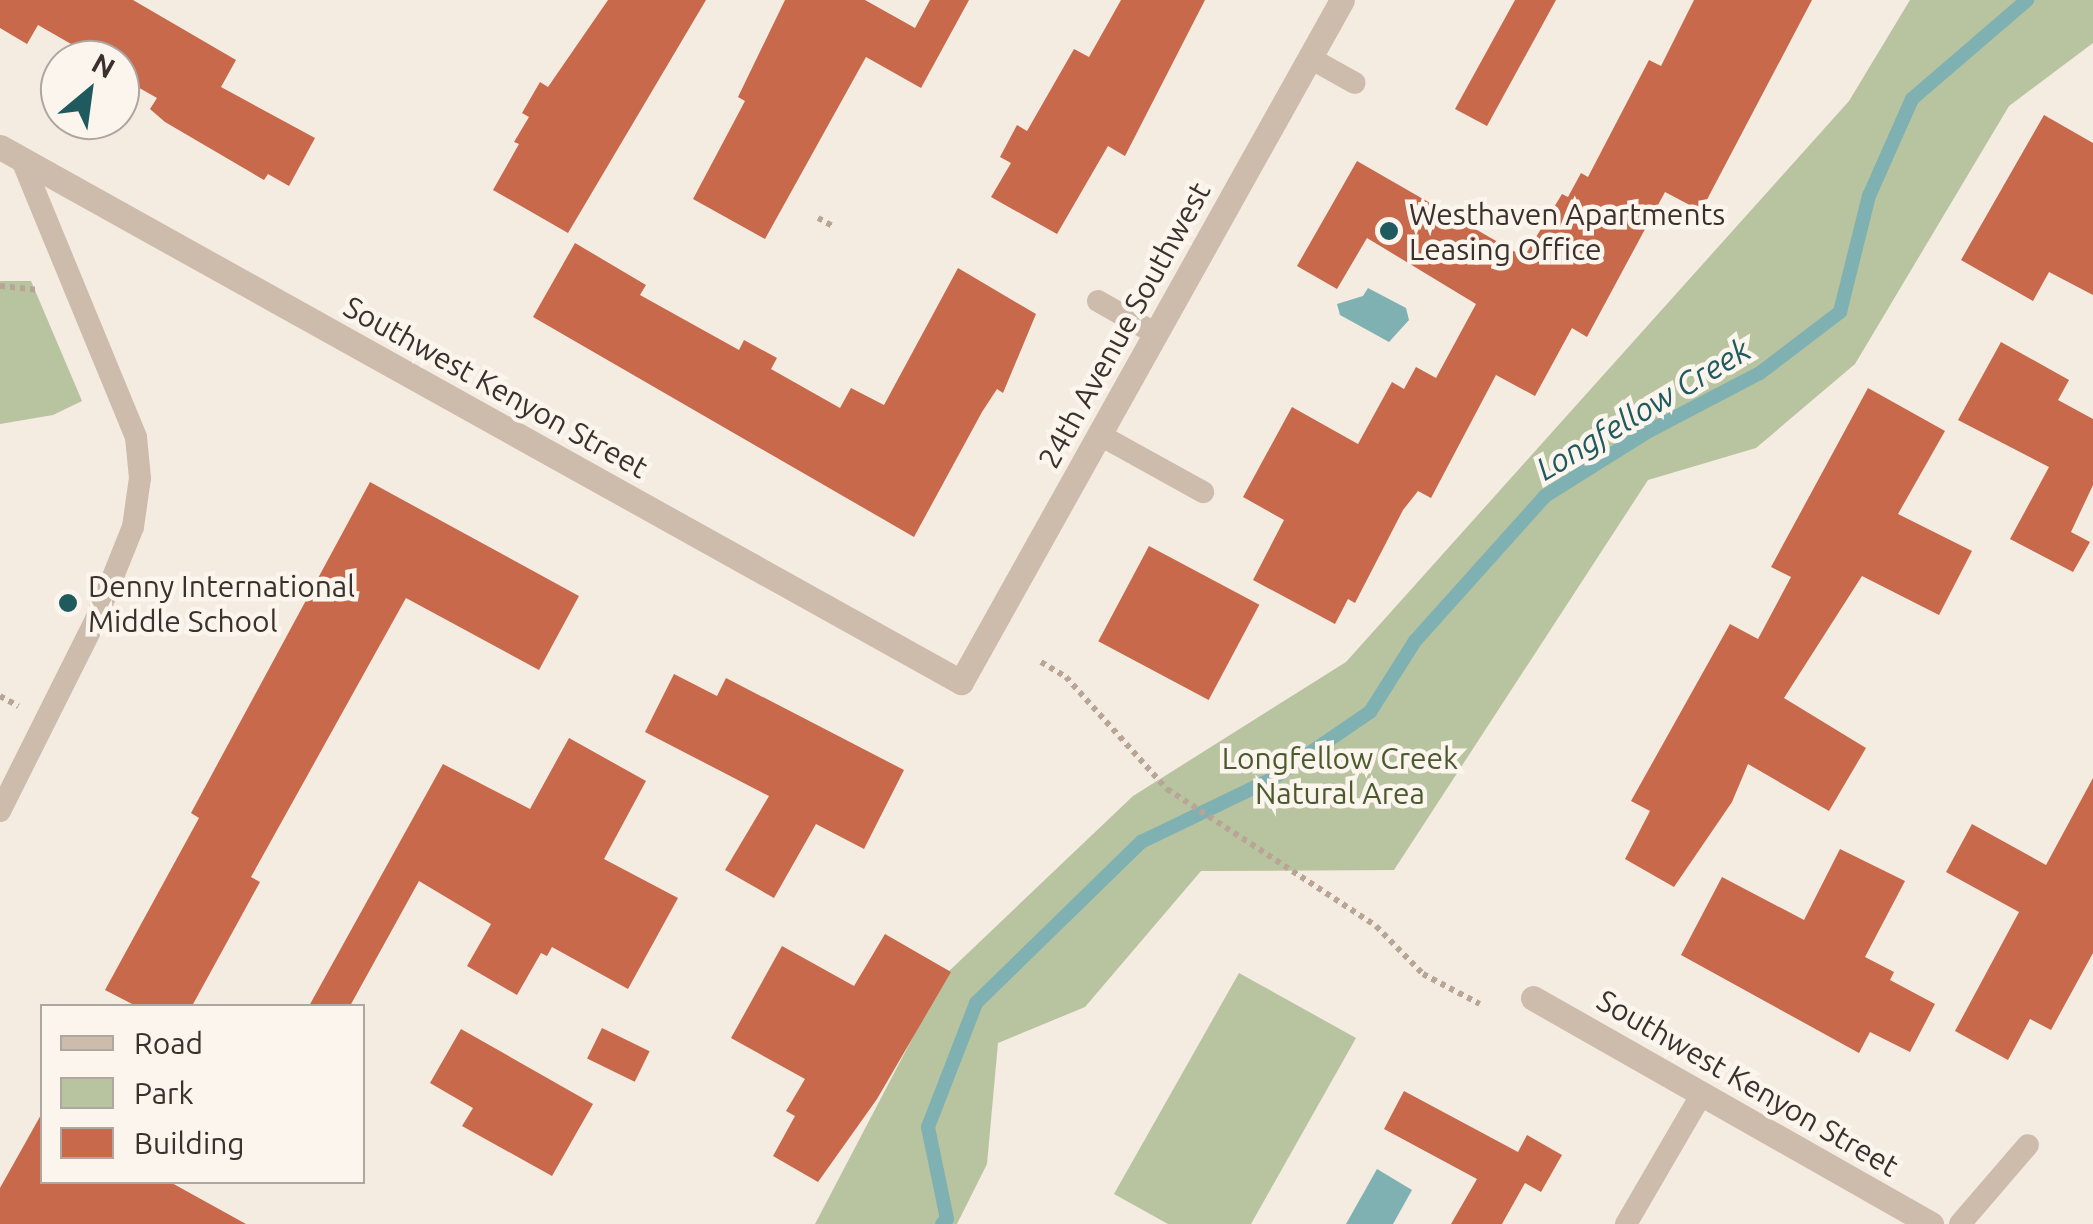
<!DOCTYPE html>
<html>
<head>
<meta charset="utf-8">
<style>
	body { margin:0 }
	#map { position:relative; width:2093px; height:1224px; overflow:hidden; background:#f4ebe1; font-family:Ubuntu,sans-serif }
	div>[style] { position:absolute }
	.green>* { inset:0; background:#b8c4a0 }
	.water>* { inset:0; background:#7fb0b2 }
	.stream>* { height:14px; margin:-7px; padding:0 7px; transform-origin:7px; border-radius:7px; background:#7fb0b2 }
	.building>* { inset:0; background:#c8694b; transform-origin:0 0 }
	.path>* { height:6px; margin-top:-3px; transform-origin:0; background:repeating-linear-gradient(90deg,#b9a596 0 5px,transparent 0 10px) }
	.lane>* { height:22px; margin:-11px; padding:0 11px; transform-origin:11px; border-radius:11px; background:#cdbbac }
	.street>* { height:25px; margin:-12.5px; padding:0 12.5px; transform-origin:12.5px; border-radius:12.5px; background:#cdbbac }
	.dots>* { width:28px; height:28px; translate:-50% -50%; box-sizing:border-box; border:5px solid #fbf5ee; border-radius:50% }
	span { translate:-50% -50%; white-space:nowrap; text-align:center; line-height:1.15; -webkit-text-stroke:9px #fbf5ee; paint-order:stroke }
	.poi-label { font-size:30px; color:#3b302b }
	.left { translate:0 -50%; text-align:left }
	.street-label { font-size:30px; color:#3b302b }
	.park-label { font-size:30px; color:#4a5a2e }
	.water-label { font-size:32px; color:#1f5a5e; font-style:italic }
	.legend { position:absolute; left:40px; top:1004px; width:325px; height:180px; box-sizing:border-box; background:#fbf5ee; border:2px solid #aea6a0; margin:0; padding:12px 18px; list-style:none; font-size:30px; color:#3b302b }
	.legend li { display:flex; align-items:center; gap:20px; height:50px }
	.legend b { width:50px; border:2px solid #aea6a0 }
	.north { position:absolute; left:40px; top:40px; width:100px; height:100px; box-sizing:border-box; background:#fbf5ee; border:2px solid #aea6a0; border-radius:50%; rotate:29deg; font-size:28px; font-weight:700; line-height:40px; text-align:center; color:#3b302b }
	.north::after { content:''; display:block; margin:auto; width:35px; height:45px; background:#1f5a5e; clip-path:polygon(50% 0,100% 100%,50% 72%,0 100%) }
</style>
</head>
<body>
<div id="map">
	<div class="green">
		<i style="clip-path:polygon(1910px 0,2093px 0,2093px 43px,2009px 106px,1855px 364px,1756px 448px,1648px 480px,1394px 870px,1201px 871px,1085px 1007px,998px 1043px,987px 1164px,957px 1224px,815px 1224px,946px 974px,1133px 796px,1346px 662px,1849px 101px)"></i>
		<i style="clip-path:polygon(0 281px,31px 281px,82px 401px,53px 415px,0 424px)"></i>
		<i style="clip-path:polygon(1239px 973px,1356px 1038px,1251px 1224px,1168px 1224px,1114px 1194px)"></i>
	</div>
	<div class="water">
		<i style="clip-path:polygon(1368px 288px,1406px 308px,1409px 320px,1389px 342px,1340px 315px,1337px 304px,1363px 296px)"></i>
		<i style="clip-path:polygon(1377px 1169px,1412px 1190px,1393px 1224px,1346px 1224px)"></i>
	</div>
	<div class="stream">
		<i style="left:942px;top:1224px;width:7px;rotate:-45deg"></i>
		<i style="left:947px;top:1219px;width:94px;rotate:-101.7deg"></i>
		<i style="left:928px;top:1127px;width:133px;rotate:-68.8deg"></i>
		<i style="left:976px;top:1003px;width:231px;rotate:-44.3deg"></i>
		<i style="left:1141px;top:842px;width:145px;rotate:-25.7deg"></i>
		<i style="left:1272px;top:779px;width:119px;rotate:-34.4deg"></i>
		<i style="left:1370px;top:712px;width:84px;rotate:-57.6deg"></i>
		<i style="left:1415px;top:641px;width:195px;rotate:-48.1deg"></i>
		<i style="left:1545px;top:496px;width:120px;rotate:-32.1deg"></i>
		<i style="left:1647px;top:432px;width:127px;rotate:-27.6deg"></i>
		<i style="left:1760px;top:373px;width:101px;rotate:-37.3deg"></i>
		<i style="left:1840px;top:312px;width:120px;rotate:-76deg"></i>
		<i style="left:1869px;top:196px;width:106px;rotate:-66.1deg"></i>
		<i style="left:1912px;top:99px;width:152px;rotate:-40.7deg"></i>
	</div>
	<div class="building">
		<i style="clip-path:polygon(0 0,133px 0,236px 60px,221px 87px,315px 138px,289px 186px,268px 174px,264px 180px,165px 122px,150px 109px,157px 98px,120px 77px,120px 60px,99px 60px,38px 25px,27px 44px,0 28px)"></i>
		<i style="clip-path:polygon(608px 0,706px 0,568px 233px,493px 190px,519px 144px,514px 142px,529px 117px,522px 113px,540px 82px,548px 87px)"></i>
		<i style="clip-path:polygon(785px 0,865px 0,915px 28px,930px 0,969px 0,921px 88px,866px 57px,765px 239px,693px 199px,745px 101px,738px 97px)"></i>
		<i style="clip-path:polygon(1121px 0,1205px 0,1125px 156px,1108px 146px,1057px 234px,991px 197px,1011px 163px,1000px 157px,1017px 125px,1027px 131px,1074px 49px,1089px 57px)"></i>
		<i style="clip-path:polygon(1515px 0,1556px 0,1487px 126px,1455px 109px)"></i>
		<i style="clip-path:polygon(1694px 0,1812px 0,1701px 211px,1665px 192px,1587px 337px,1572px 328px,1535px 396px,1496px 375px,1431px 498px,1418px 491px,1403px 510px,1355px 603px,1348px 599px,1335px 624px,1253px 580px,1284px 520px,1243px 497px,1292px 407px,1358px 444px,1392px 382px,1404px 389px,1416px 367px,1436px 378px,1476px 304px,1367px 238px,1337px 289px,1297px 266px,1357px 161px,1524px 257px,1562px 194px,1568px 197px,1581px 173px,1588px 177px,1649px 60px,1661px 66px)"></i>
		<i style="clip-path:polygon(2044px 115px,2093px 143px,2093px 295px,2049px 272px,2033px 301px,1961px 260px)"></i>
		<i style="clip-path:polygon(575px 243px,646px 285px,640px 295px,739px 350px,744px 340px,777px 358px,771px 369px,840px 408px,851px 388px,884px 405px,958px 268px,1036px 314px,1003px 393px,997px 389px,982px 412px,914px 537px,533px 317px)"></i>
		<i style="clip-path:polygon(2001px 342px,2069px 380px,2058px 400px,2093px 419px,2093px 485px,2071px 532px,2090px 542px,2073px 572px,2010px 539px,2049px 467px,1958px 420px)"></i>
		<i style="clip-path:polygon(1868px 388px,1945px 431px,1898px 514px,1972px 551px,1939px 615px,1862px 576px,1784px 698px,1866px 748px,1829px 811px,1748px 764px,1732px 802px,1674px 887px,1625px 859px,1650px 811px,1631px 801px,1730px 624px,1758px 639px,1791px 577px,1771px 567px)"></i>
		<i style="clip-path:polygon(370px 482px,579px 596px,539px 670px,406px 598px,251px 877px,260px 882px,192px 1006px,136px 1006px,105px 990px,199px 818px,191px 813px)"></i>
		<i style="left:1149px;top:546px;width:125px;height:108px;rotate:28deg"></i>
		<i style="clip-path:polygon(674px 674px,717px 696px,726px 678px,904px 770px,864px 849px,816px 824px,774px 898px,725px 870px,769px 796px,645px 732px)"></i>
		<i style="clip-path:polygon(569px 738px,646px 781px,604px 859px,678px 898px,628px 989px,552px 947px,547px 956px,541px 953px,517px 995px,467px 966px,491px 924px,419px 881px,350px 1006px,309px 1006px,443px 764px,530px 809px)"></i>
		<i style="clip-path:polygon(2093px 778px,2093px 953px,2051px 1030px,2030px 1019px,2008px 1060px,1955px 1031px,2019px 912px,1946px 872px,1972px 824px,2046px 865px)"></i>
		<i style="clip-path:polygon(1840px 849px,1905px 881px,1865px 957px,1894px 972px,1890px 980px,1935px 1004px,1910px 1052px,1870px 1032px,1859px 1053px,1681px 955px,1722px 877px,1804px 920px)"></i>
		<i style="clip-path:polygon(885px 934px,951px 972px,877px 1099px,818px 1182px,773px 1156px,795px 1116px,786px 1111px,805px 1079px,731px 1038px,782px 946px,854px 986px)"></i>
		<i style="left:602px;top:1028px;width:53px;height:34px;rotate:26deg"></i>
		<i style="clip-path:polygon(461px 1029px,593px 1104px,552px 1176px,462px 1126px,473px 1108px,430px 1083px)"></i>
		<i style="clip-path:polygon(1404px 1091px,1518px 1152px,1527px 1135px,1562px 1155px,1541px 1192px,1525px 1183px,1502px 1224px,1451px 1224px,1477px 1179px,1384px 1129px)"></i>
		<i style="clip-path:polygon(42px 1113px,42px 1182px,170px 1182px,246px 1224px,0 1224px,0 1188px)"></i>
	</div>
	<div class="path">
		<i style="left:818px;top:218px;width:18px;rotate:29deg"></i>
		<i style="left:0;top:286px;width:39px;rotate:6deg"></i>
		<i style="left:1041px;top:662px;width:29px;rotate:31deg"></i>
		<i style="left:1066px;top:677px;width:151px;rotate:48deg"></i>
		<i style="left:1167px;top:789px;width:250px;rotate:33.2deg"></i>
		<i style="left:1376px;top:926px;width:67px;rotate:45.6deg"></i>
		<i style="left:1423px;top:974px;width:64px;rotate:27.8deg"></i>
		<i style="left:0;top:696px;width:21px;rotate:29deg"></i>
	</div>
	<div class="lane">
		<i style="left:1310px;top:58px;width:51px;rotate:29.1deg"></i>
		<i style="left:1098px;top:301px;width:67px;rotate:29.6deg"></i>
		<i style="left:1100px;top:435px;width:118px;rotate:29deg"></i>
		<i style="left:0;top:811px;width:215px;rotate:-63.4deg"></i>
		<i style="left:96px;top:619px;width:99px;rotate:-68.1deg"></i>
		<i style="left:133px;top:527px;width:49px;rotate:-81.9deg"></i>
		<i style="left:140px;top:478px;width:41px;rotate:-95.6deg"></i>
		<i style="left:136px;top:437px;width:300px;rotate:-112.4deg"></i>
		<i style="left:1626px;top:1224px;width:147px;rotate:-59.8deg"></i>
		<i style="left:1960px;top:1224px;width:104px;rotate:-49.3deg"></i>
	</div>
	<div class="street">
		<i style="left:0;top:147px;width:1100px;rotate:29.11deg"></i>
		<i style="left:961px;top:682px;width:781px;rotate:-60.81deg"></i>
		<i style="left:1533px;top:998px;width:458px;rotate:29.6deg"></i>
	</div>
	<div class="dots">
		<i style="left:1389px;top:231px;background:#1f5a5e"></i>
		<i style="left:68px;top:603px;background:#1f5a5e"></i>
	</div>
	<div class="poi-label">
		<span class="left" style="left:1409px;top:231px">Westhaven Apartments<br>Leasing Office</span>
		<span class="left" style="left:88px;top:603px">Denny International<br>Middle School</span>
	</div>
	<div class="street-label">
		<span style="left:1124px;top:325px;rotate:-61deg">24th Avenue Southwest</span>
		<span style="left:496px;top:387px;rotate:29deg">Southwest Kenyon Street</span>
		<span style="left:1748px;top:1083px;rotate:30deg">Southwest Kenyon Street</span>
	</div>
	<div class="park-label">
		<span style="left:1340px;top:775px">Longfellow Creek<br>Natural Area</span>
	</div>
	<div class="water-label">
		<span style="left:1643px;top:409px;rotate:-31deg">Longfellow Creek</span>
	</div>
	<ul class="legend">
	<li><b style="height:12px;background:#cdbbac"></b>Road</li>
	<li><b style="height:28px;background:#b8c4a0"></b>Park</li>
	<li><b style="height:28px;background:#c8694b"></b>Building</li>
	</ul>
	<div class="north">N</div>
</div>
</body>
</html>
